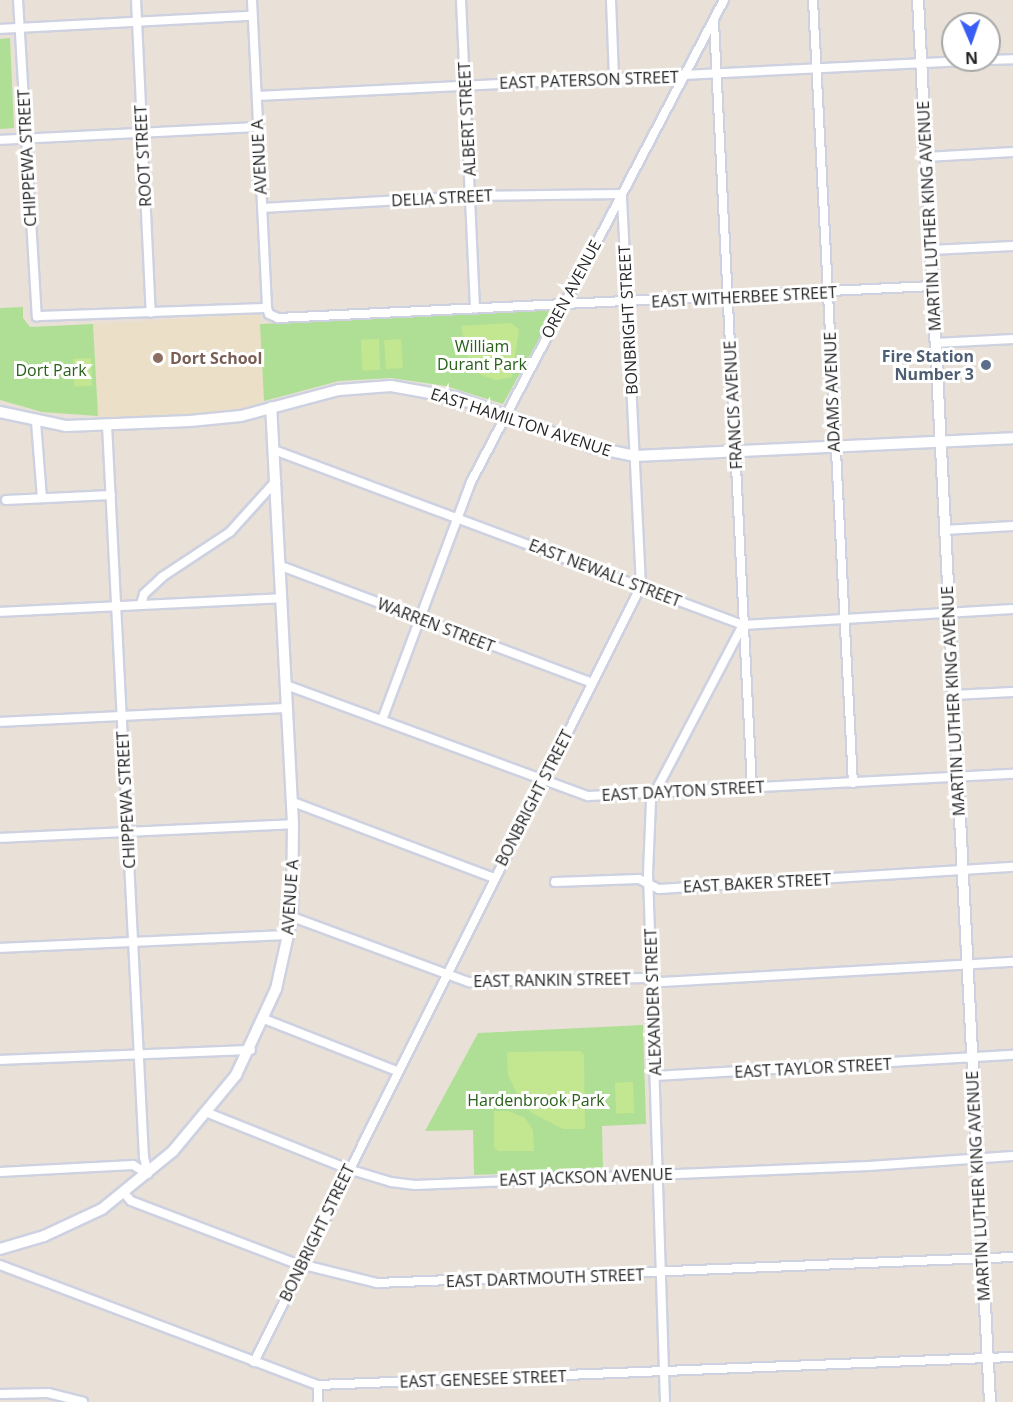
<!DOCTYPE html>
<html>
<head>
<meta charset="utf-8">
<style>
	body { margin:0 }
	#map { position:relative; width:1013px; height:1402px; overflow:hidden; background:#e9e1d8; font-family:"Open Sans",sans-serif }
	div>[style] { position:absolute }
	.education>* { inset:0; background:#ebdfc7 }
	.green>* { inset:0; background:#afdf94 }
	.pitch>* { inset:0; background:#c3e790; transform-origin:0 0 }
	.roads { filter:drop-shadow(2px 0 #cdd1e0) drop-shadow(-2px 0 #cdd1e0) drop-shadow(0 2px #cdd1e0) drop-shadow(0 -2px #cdd1e0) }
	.minor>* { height:8px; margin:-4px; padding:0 4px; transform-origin:4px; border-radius:4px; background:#fff }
	.tertiary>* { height:10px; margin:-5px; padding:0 5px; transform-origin:5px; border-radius:5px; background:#fff }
	.dots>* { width:16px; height:16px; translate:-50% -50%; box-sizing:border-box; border:3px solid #fff; border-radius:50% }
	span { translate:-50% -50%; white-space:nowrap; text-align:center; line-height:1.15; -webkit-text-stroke:6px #fff; paint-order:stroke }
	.street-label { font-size:16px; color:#262626 }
	.park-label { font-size:16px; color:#29601a }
	.service-label { font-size:16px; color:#4e5e75; font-weight:700 }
	.right { translate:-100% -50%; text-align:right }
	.education-label { font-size:16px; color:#785e54; font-weight:700 }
	.left { translate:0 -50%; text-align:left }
	.north { position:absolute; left:941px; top:12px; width:60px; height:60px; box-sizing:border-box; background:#fff; border:2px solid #a8a8a8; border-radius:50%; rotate:178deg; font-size:16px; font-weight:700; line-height:24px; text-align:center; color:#262626 }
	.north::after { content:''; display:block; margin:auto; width:21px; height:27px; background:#395ef5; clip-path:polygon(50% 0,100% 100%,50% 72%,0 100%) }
</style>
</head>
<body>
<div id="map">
	<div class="education">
		<i style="clip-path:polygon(260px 314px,264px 401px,230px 413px,105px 419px,98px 416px,93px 324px)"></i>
	</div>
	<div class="green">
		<i style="clip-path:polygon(10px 38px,14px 128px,0 129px,0 39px)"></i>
		<i style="clip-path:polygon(23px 307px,23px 318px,30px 327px,93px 324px,98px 416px,42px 412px,0 400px,0 308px)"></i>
		<i style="clip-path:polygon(551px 310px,553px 313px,503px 404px,446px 386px,391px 378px,339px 381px,264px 401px,260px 324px)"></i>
		<i style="clip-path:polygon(643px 1025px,646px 1124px,602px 1126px,603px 1170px,474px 1175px,473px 1130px,425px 1131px,478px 1033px)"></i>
	</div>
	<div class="pitch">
		<i style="clip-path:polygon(511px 323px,519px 329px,512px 377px,496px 380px,479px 374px,469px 364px,461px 326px)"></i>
		<i style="left:379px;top:339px;width:31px;height:18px;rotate:88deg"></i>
		<i style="left:401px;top:339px;width:29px;height:17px;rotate:86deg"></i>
		<i style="left:91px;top:358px;width:28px;height:18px;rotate:88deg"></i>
		<i style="clip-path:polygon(580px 1051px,584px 1055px,585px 1129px,563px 1129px,532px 1113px,521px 1102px,508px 1075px,507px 1052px)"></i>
		<i style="left:633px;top:1082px;width:31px;height:18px;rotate:88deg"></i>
		<i style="clip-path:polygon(494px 1111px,508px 1111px,525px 1118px,533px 1130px,534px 1151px,498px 1151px,494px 1147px)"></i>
	</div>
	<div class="roads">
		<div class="minor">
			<i style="left:18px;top:0;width:317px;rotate:86.6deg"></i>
			<i style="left:37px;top:316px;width:230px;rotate:-2deg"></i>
			<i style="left:136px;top:0;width:313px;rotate:87.3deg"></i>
			<i style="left:252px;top:0;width:308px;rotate:87.2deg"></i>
			<i style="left:267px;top:308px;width:6px;rotate:72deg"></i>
			<i style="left:269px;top:314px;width:10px;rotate:24deg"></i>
			<i style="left:278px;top:318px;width:655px;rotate:-2.8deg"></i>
			<i style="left:461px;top:0;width:309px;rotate:87.4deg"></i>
			<i style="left:611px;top:0;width:78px;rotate:87.8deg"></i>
			<i style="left:813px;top:0;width:784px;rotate:87.08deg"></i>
			<i style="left:714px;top:22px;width:767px;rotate:87.16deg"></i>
			<i style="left:0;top:29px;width:252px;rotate:-3deg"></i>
			<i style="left:989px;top:60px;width:24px;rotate:-2deg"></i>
			<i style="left:257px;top:96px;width:730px;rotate:-2.83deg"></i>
			<i style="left:0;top:140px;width:258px;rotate:-2.9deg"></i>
			<i style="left:926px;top:157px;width:87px;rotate:-3.3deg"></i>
			<i style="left:931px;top:250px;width:82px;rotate:-2.8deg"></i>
			<i style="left:935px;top:343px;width:78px;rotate:-2.9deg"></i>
			<i style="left:36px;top:422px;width:76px;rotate:85.5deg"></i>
			<i style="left:107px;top:425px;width:733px;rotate:87.11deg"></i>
			<i style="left:144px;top:1157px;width:17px;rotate:77deg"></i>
			<i style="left:274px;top:450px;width:501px;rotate:20.46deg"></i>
			<i style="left:743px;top:625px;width:270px;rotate:-3.4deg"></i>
			<i style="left:6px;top:500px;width:105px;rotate:-2.7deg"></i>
			<i style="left:944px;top:530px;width:69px;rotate:-3.3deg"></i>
			<i style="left:281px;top:566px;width:332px;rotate:20.6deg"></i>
			<i style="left:141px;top:604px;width:10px;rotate:-73deg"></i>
			<i style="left:144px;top:594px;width:25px;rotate:-43deg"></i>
			<i style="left:162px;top:577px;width:82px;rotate:-33.5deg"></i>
			<i style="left:230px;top:532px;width:69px;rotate:-48deg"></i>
			<i style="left:0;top:612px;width:282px;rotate:-2.8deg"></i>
			<i style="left:286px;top:685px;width:322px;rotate:20.2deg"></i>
			<i style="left:588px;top:796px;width:426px;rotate:-3deg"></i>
			<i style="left:952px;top:695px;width:61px;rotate:-2.8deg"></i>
			<i style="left:382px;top:720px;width:254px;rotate:-69.5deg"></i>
			<i style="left:471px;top:482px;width:544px;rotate:-62.31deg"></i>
			<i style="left:0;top:722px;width:287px;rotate:-2.8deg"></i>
			<i style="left:293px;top:802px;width:215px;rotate:20.7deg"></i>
			<i style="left:0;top:838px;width:293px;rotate:-2.7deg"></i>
			<i style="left:555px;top:882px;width:84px;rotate:-2deg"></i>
			<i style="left:639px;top:879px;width:22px;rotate:27deg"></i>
			<i style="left:659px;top:889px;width:355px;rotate:-3.6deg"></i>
			<i style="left:292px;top:917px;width:189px;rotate:20.2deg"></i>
			<i style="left:469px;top:982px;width:176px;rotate:-1.3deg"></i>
			<i style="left:645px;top:978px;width:17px;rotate:13deg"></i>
			<i style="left:662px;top:982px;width:352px;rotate:-3.3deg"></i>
			<i style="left:0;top:948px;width:288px;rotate:-2.6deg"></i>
			<i style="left:264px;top:1019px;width:143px;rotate:21.4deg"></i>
			<i style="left:0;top:1060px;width:251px;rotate:-2.3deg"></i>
			<i style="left:655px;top:1076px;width:359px;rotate:-3.4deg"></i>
			<i style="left:208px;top:1113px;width:151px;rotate:21.8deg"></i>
			<i style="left:348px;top:1169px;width:45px;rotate:16.8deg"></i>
			<i style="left:391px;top:1182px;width:24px;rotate:7deg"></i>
			<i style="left:415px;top:1185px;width:454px;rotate:-2.4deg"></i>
			<i style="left:869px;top:1166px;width:144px;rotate:-4deg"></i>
			<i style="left:0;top:1172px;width:133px;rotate:-3deg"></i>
			<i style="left:133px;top:1165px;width:17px;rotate:31deg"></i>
			<i style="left:125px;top:1194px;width:9px;rotate:49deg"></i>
			<i style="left:131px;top:1201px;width:172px;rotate:20.8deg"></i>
			<i style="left:292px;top:1262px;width:88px;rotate:13.9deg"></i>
			<i style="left:377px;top:1283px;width:637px;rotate:-2.34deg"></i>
			<i style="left:0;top:1265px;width:340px;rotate:20.7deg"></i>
			<i style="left:318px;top:1385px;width:696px;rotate:-2.31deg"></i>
			<i style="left:254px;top:1362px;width:867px;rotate:-63.49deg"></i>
			<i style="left:641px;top:586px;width:392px;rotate:-92.8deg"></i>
			<i style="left:622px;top:194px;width:151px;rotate:179.2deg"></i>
			<i style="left:471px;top:196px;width:209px;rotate:176.7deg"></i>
			<i style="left:318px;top:1385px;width:17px;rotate:90deg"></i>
			<i style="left:0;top:1394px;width:48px;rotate:-1.2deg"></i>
			<i style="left:48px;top:1393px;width:36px;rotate:14deg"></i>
			<i style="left:665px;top:1402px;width:529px;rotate:-91.84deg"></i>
			<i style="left:648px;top:873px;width:73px;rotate:-87.6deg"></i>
			<i style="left:651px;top:800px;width:198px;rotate:-62.3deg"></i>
		</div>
		<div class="tertiary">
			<i style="left:918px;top:0;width:1404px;rotate:87.06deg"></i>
			<i style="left:0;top:412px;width:67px;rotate:12deg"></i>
			<i style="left:66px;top:426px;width:124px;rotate:-2.3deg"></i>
			<i style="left:190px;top:421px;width:51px;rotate:-5.6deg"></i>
			<i style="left:241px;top:416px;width:101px;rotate:-14.9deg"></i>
			<i style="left:339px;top:390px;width:52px;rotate:-4.4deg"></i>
			<i style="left:391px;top:386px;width:68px;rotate:10.2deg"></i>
			<i style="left:458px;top:398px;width:143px;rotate:20.1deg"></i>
			<i style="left:592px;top:447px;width:44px;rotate:11.8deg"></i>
			<i style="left:635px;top:456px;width:378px;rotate:-2.7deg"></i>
			<i style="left:0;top:1249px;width:46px;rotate:-16.5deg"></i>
			<i style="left:44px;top:1236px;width:64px;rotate:-25deg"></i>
			<i style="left:102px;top:1209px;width:92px;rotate:-39.2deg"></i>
			<i style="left:173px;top:1151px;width:99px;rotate:-50.3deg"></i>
			<i style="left:236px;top:1075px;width:95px;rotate:-65.1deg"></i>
			<i style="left:276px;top:989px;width:74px;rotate:-77.5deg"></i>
			<i style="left:292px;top:917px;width:93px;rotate:-89.4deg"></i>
			<i style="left:293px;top:824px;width:417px;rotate:-93deg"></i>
		</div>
	</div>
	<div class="dots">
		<i style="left:158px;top:358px;background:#8d6e63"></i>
		<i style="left:986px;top:365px;background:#5c6f8a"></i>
	</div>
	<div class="street-label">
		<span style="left:589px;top:80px;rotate:-2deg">EAST PATERSON STREET</span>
		<span style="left:467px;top:119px;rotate:-93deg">ALBERT STREET</span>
		<span style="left:143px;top:156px;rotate:-93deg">ROOT STREET</span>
		<span style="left:259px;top:157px;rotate:-93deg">AVENUE A</span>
		<span style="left:27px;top:158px;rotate:-93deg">CHIPPEWA STREET</span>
		<span style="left:442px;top:198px;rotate:-3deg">DELIA STREET</span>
		<span style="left:929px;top:216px;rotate:-93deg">MARTIN LUTHER KING AVENUE</span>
		<span style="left:571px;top:289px;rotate:-62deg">OREN AVENUE</span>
		<span style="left:744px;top:297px;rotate:-3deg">EAST WITHERBEE STREET</span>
		<span style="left:628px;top:320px;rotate:-93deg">BONBRIGHT STREET</span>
		<span style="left:832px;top:392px;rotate:-92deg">ADAMS AVENUE</span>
		<span style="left:733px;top:405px;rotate:-93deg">FRANCIS AVENUE</span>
		<span style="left:521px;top:422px;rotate:18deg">EAST HAMILTON AVENUE</span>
		<span style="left:605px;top:573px;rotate:21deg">EAST NEWALL STREET</span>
		<span style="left:436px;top:625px;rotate:21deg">WARREN STREET</span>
		<span style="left:953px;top:701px;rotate:-93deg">MARTIN LUTHER KING AVENUE</span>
		<span style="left:683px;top:791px;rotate:-3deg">EAST DAYTON STREET</span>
		<span style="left:534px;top:798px;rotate:-63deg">BONBRIGHT STREET</span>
		<span style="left:126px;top:800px;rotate:-93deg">CHIPPEWA STREET</span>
		<span style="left:757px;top:883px;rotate:-3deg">EAST BAKER STREET</span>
		<span style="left:290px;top:897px;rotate:-86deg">AVENUE A</span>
		<span style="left:552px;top:980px;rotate:-1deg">EAST RANKIN STREET</span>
		<span style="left:653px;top:1002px;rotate:-92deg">ALEXANDER STREET</span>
		<span style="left:813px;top:1068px;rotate:-3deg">EAST TAYLOR STREET</span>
		<span style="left:586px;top:1177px;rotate:-2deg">EAST JACKSON AVENUE</span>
		<span style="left:978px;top:1186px;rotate:-93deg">MARTIN LUTHER KING AVENUE</span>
		<span style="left:317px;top:1233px;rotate:-64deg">BONBRIGHT STREET</span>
		<span style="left:545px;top:1278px;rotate:-2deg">EAST DARTMOUTH STREET</span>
		<span style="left:483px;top:1379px;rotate:-2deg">EAST GENESEE STREET</span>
	</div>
	<div class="park-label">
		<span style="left:482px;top:355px">William<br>Durant Park</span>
		<span style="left:51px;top:370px">Dort Park</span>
		<span style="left:536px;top:1100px">Hardenbrook Park</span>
	</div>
	<div class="service-label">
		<span class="right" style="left:974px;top:365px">Fire Station<br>Number 3</span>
	</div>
	<div class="education-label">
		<span class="left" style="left:170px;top:358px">Dort School</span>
	</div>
	<div class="north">N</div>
</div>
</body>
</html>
